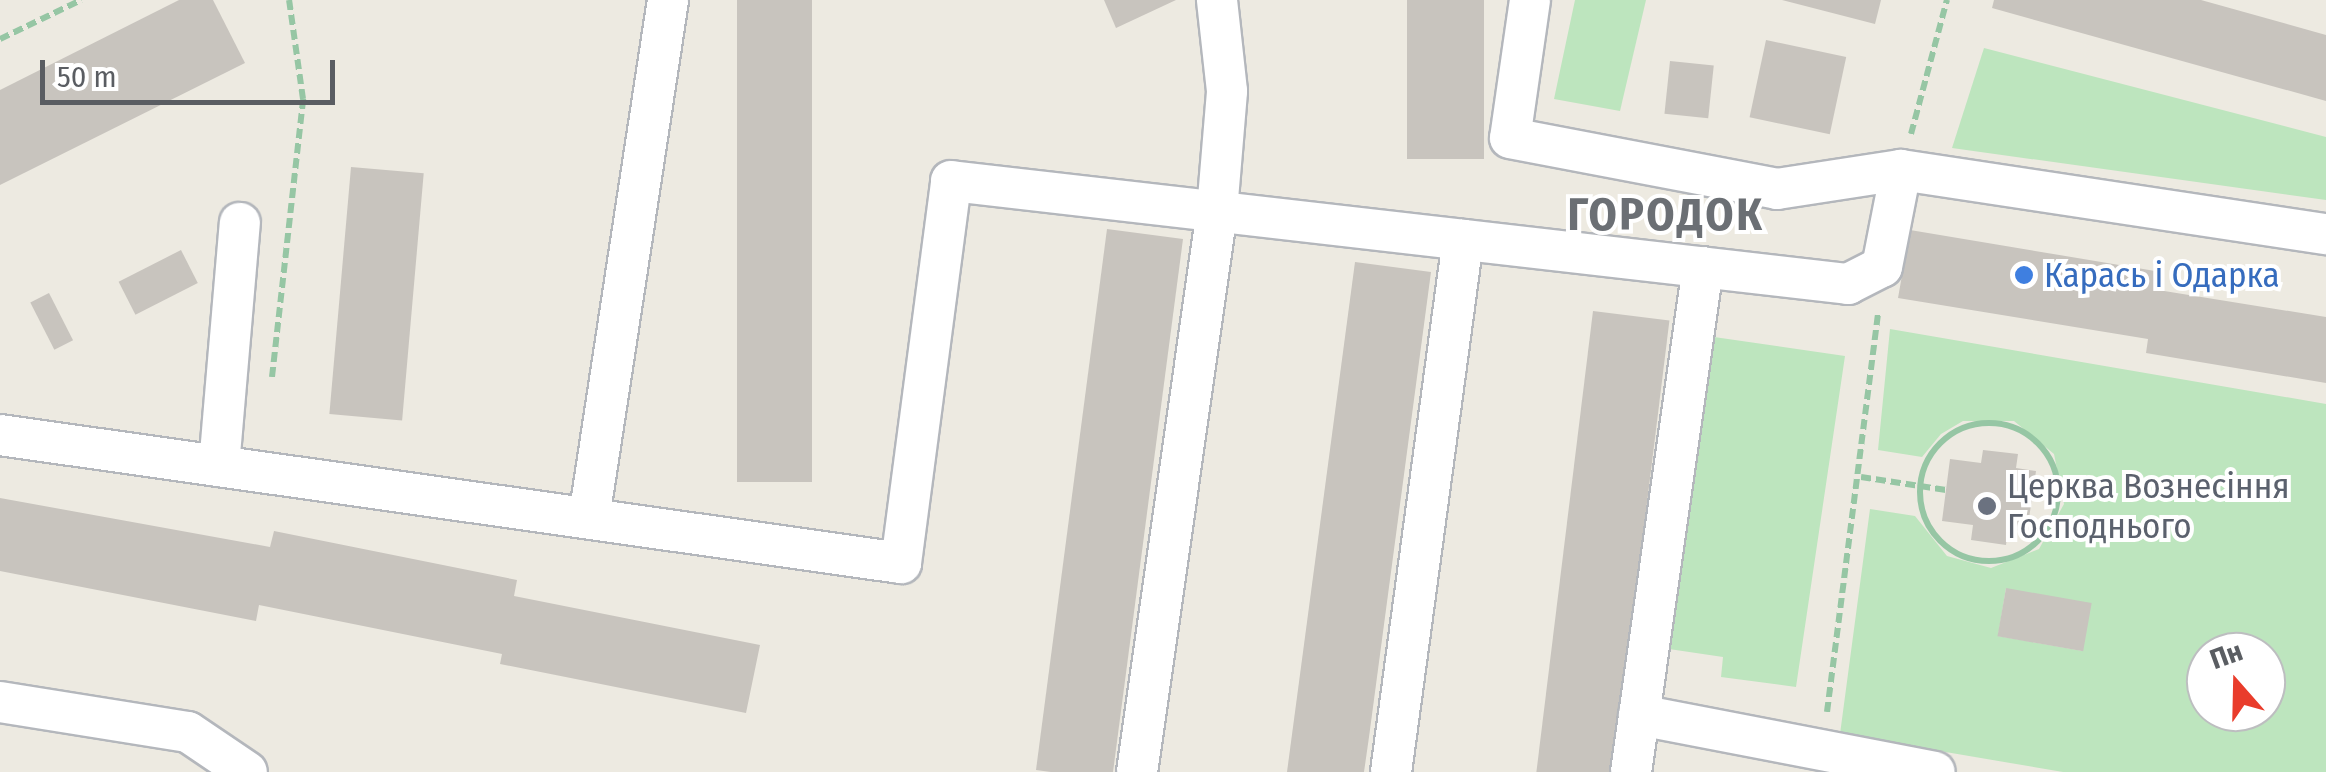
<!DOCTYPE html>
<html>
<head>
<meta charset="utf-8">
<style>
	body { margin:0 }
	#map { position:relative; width:2326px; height:772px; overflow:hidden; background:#edeae1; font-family:"Fira Sans Condensed",sans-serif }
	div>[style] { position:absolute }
	.green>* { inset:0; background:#bde5be }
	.building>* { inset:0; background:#c8c4be; transform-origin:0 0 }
	.path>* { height:6px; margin-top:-3px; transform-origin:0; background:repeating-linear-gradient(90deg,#96c6a4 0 10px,transparent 0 15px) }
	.path>.ring { margin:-3px; padding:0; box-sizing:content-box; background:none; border:6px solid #96c6a4; border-radius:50% }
	.roads { filter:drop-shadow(2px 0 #b4b7bc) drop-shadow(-2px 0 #b4b7bc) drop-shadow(0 2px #b4b7bc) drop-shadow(0 -2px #b4b7bc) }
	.minor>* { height:40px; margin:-20px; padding:0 20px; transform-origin:20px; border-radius:20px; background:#fff }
	.dots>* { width:28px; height:28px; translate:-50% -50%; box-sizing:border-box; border:5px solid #fff; border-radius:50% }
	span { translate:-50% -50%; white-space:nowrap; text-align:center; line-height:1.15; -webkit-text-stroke:8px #fff; paint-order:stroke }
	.shop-label { font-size:35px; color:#366cbe }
	.left { translate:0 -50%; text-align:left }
	.worship-label { font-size:35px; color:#5b616d }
	.district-label { font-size:45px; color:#6b6f74; font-weight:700; letter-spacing:2.5px }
	.north { position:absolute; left:2186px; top:632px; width:100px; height:100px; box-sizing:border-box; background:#fff; border:2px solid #bdbec0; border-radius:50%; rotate:340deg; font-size:28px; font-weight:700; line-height:40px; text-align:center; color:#5a5d62 }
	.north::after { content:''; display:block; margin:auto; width:35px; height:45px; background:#e93c2b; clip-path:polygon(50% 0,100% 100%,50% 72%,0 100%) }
	.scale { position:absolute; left:40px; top:60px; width:295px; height:45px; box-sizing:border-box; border:5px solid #5a5d62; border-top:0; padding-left:12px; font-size:30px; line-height:35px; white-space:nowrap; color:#5a5d62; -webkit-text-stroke:8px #fff; paint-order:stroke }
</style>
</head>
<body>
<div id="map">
	<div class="green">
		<i style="clip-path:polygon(1575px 0,1646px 0,1620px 111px,1554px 99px)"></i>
		<i style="clip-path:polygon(1984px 48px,2326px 137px,2326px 200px,1952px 148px)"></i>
		<i style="clip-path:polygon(evenodd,1890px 329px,2326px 404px,2326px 772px,2063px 772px,1840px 734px,1870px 509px,1915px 516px,1947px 556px,1991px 568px,2039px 549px,2064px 504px,2054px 454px,2014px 421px,1963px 421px,1941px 434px,1922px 457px,1878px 450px,1890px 329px,2006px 588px,2083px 651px,1998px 636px,2006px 588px,1890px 329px,2206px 652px,2266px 652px,2266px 712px,2206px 712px,2206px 652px)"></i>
		<i style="clip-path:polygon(1714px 337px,1845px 356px,1796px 687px,1721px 677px,1723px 657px,1669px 649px)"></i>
	</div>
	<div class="building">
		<i style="clip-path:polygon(179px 0,213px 0,245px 63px,0 185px,0 90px)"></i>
		<i style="left:737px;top:0;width:75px;height:482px"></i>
		<i style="clip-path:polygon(1104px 0,1176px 0,1116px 28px)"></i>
		<i style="left:1407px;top:0;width:77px;height:159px"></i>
		<i style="clip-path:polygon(1782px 0,1881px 0,1875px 24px)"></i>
		<i style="clip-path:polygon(1994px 0,2201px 0,2326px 35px,2326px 101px,1992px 8px)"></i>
		<i style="left:1766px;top:40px;width:82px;height:79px;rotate:12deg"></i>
		<i style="left:1670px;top:61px;width:44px;height:53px;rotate:6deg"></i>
		<i style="left:351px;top:167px;width:73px;height:248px;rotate:5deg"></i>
		<i style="clip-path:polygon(1107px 229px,1183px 239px,1113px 772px,1051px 772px,1036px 770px)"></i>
		<i style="clip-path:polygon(1910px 230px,2161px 272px,2158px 290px,2326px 317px,2326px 383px,2146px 353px,2148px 339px,1898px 298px)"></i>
		<i style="left:181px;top:250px;width:37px;height:70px;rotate:63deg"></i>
		<i style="clip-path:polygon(1355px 262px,1431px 272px,1369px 737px,1364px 772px,1287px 772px)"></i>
		<i style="left:49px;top:293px;width:53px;height:21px;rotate:63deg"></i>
		<i style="left:1593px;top:311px;width:77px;height:465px;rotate:7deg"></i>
		<i style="clip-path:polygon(1983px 450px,2018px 454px,2016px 468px,2036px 471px,2027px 532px,2008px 529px,2006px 545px,1971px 540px,1973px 525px,1942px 521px,1950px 459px,1981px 463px)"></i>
		<i style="clip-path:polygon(0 498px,270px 547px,274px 531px,517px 580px,514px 596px,760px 645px,746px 713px,500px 664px,502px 654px,259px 605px,256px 621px,0 571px)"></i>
		<i style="left:2006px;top:588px;width:87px;height:49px;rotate:10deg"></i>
	</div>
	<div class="path">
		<i style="left:0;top:39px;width:90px;rotate:-25.7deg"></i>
		<i style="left:1911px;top:134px;width:139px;rotate:-75deg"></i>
		<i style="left:272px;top:377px;width:280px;rotate:-83.6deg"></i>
		<i style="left:303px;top:99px;width:100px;rotate:-98deg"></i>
		<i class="ring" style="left:1920px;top:423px;width:132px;height:132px"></i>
		<i style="left:1861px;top:477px;width:86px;rotate:8.7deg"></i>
		<i style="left:1827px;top:712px;width:402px;rotate:-82.7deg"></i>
	</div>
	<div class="roads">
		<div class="minor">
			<i style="left:1530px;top:0;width:139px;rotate:98.2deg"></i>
			<i style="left:1510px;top:138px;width:272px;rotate:10.8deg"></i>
			<i style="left:1777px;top:189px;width:125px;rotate:-8.7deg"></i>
			<i style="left:1901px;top:170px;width:430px;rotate:8.6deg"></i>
			<i style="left:0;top:435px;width:910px;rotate:8.09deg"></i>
			<i style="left:901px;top:563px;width:385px;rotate:-82.5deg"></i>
			<i style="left:951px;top:181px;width:903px;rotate:6.55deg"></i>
			<i style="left:1848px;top:284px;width:38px;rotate:-27deg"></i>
			<i style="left:1882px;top:267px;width:99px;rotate:-78.9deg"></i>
			<i style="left:219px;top:466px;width:244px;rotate:-85.1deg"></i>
			<i style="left:589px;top:518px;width:524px;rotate:-81.33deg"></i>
			<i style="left:0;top:702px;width:190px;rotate:9.1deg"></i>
			<i style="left:188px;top:732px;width:71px;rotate:34.1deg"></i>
			<i style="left:1639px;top:715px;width:301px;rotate:10.9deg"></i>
			<i style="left:1137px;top:772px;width:567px;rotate:-81.88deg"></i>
			<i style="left:1217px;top:211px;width:120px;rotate:-85.2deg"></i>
			<i style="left:1227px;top:91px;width:92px;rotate:-96.3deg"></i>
			<i style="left:1391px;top:772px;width:537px;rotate:-82.29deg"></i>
			<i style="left:1631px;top:772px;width:510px;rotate:-81.89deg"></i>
		</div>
	</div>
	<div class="dots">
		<i style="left:2024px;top:275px;background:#3f7fe0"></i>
		<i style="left:1987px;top:506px;background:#6b7280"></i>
	</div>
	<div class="shop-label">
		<span class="left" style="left:2044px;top:275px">Карась і Одарка</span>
	</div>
	<div class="worship-label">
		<span class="left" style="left:2007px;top:506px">Церква Вознесіння<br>Господнього</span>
	</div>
	<div class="district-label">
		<span style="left:1666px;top:216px">ГОРОДОК</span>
	</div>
	<div class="north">Пн</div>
	<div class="scale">50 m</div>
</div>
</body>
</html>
